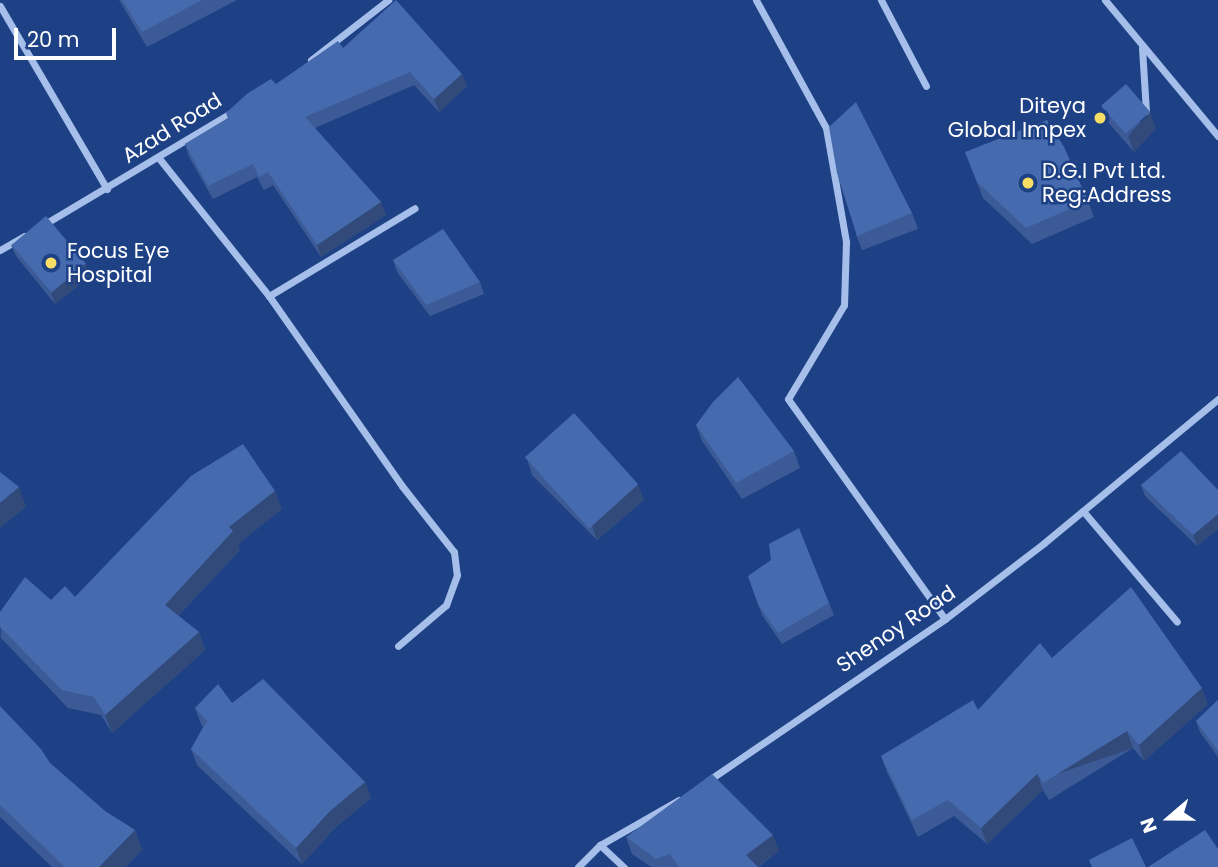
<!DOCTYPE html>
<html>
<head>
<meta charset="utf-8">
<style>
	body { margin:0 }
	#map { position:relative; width:1218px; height:867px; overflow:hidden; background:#1e4185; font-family:Poppins,sans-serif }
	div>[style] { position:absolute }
	.minor>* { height:7px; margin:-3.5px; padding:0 3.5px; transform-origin:3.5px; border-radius:3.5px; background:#a6beea }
	.wall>* { inset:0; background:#3c5b96; transform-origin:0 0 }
	.shaded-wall>* { inset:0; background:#314a7a; transform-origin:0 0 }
	.building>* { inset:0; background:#466aae; transform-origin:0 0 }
	.dots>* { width:19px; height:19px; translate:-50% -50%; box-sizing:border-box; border:4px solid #1e4185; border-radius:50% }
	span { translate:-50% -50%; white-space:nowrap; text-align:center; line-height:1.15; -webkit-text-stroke:5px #1e4185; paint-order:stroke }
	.poi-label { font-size:21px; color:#fff }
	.right { translate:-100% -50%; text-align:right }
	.left { translate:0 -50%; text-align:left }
	.street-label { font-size:21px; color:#fff }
	.north { position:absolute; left:1134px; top:783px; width:70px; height:70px; -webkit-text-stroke:5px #1e4185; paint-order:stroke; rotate:250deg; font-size:19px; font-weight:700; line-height:28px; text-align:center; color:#fff }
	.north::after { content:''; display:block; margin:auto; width:24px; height:32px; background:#fff; clip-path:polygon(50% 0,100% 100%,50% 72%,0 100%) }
	.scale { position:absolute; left:14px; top:28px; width:102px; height:32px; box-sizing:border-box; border:4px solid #fff; border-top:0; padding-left:9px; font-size:21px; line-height:24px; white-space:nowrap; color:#fff; -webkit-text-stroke:5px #1e4185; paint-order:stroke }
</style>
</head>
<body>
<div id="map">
	<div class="minor">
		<i style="left:756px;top:0;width:146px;rotate:61.3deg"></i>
		<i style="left:826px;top:128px;width:116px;rotate:80deg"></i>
		<i style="left:846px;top:242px;width:63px;rotate:91.8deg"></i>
		<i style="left:844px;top:305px;width:109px;rotate:120.8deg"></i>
		<i style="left:788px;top:399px;width:270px;rotate:54.5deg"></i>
		<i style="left:881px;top:0;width:97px;rotate:62.4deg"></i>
		<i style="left:1105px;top:0;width:177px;rotate:50.3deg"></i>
		<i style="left:0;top:6px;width:212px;rotate:59.7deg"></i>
		<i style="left:1142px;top:48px;width:63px;rotate:86.4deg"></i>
		<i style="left:311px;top:60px;width:98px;rotate:-37.9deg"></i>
		<i style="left:158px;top:157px;width:178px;rotate:51.4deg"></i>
		<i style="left:269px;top:296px;width:232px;rotate:55deg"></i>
		<i style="left:402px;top:486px;width:84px;rotate:51.8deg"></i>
		<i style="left:454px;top:552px;width:23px;rotate:83deg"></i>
		<i style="left:457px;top:575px;width:32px;rotate:110deg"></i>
		<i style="left:446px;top:605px;width:63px;rotate:139.5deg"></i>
		<i style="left:43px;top:225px;width:222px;rotate:-30.8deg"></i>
		<i style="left:0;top:250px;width:28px;rotate:-30deg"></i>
		<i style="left:269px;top:296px;width:170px;rotate:-31.1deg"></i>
		<i style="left:1083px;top:511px;width:145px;rotate:49.7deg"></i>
		<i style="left:709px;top:780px;width:286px;rotate:-34.3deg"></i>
		<i style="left:945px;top:619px;width:125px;rotate:-37.5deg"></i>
		<i style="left:1044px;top:543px;width:226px;rotate:-39.6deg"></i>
		<i style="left:600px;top:845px;width:33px;rotate:43deg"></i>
		<i style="left:578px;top:867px;width:31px;rotate:-45deg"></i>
		<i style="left:600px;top:845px;width:91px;rotate:-29.7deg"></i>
	</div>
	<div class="wall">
		<i style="clip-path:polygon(119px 0,237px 0,147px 47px)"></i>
		<i style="clip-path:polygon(343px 48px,467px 86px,439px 112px,414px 85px,315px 128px,381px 202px,386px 215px,321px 257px,273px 185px,264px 190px,257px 177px,213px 199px,189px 157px,185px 144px,228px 118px,226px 113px,276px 84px)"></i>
		<i style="clip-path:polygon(1102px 106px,1156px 128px,1134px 152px,1108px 122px)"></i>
		<i style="clip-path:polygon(965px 152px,1088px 201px,1094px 217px,1032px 244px,983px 198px)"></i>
		<i style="left:912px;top:213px;width:17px;height:60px;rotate:69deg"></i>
		<i style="clip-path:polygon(11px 245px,90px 276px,55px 304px,16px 256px)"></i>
		<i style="clip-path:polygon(393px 260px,480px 282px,484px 294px,430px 316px,397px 272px)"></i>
		<i style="clip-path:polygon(696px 425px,794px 451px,800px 468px,742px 499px,702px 441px)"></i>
		<i style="clip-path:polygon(527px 459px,644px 500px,597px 540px,532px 475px)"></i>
		<i style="clip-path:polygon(1141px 485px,1218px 490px,1218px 529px,1197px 546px,1145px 496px)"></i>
		<i style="clip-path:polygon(282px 509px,238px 544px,240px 550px,178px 616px,199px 632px,205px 650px,112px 733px,101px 715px,68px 708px,1px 638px,0 612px,51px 600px,75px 597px)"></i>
		<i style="clip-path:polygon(748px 576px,829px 603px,834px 615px,782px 644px,762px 615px)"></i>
		<i style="clip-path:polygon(1052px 658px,1208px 704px,1144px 761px,1133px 748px,1049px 800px,1043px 790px,987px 844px,954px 816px,918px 837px,887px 772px,881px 756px,978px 710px)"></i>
		<i style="clip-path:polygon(1218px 700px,1218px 757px,1200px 732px,1196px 721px)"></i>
		<i style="clip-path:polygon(232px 703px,365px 782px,371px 798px,336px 827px,302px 864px,197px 765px,191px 749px,203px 727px,201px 724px,195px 708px)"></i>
		<i style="clip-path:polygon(0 706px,50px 763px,105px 811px,135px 830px,142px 850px,125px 867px,52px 867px,0 817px)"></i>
		<i style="clip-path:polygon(626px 837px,779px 851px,758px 867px,651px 867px,632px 854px)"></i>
	</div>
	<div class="shaded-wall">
		<i style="clip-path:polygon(462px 74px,467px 86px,439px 112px,434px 99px)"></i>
		<i style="clip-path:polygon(1150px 112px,1156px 128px,1134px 152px,1128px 136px)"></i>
		<i style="clip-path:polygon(381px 202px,386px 215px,321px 257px,317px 245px)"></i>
		<i style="clip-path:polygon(86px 264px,90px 276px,55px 304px,51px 293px)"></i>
		<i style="clip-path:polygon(638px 484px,644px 500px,597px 540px,591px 523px)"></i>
		<i style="clip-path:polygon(19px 487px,26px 507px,0 528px,0 503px)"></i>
		<i style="clip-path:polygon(275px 491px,282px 509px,238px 544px,240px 550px,171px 623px,165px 605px,229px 527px)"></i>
		<i style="clip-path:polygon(1218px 514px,1218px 529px,1197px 546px,1193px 535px)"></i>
		<i style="clip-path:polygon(199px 632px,205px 650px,112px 733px,105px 715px)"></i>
		<i style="clip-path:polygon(1202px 688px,1208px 704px,1144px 761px,1139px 745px)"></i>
		<i style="left:1127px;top:731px;width:18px;height:99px;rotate:71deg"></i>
		<i style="clip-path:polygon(1037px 774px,1043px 790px,987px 844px,981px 828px)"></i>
		<i style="clip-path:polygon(365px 782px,371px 798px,336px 827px,302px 864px,296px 848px,330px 811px)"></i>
		<i style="clip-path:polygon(135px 830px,142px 850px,125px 867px,99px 867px)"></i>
		<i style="clip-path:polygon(773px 835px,779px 851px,757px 867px,746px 855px)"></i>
	</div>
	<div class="building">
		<i style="clip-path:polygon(122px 0,202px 0,142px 32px)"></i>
		<i style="clip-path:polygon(396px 0,462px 74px,434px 99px,410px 72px,305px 117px,381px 202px,317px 245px,268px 172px,259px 177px,253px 164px,208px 186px,185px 144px,229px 118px,226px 113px,248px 93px,271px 79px,276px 84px,338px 41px,343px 48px)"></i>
		<i style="left:1126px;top:84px;width:37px;height:33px;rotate:49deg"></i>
		<i style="clip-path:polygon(856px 102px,912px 213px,857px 236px,837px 173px,829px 127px)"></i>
		<i style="clip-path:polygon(1047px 120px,1064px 147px,1088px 201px,1026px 228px,977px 182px,965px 152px)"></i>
		<i style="left:46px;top:216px;width:62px;height:45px;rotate:50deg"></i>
		<i style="clip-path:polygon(443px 229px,480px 282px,426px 305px,393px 260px)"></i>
		<i style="clip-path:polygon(738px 377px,794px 451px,736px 483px,696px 425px,713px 402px)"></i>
		<i style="left:574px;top:413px;width:96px;height:66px;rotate:48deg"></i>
		<i style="clip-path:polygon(243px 444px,275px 491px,229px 527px,233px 531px,165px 605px,199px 632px,105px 715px,94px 697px,62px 690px,0 627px,0 612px,25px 577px,51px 600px,65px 586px,75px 597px,191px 476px)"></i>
		<i style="clip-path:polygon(1181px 451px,1218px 490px,1218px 514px,1193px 535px,1141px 485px)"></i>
		<i style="clip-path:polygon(0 472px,19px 487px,0 503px)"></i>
		<i style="clip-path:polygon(799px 528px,829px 603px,778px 633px,758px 604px,748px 576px,771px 560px,769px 544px)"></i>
		<i style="clip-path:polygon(1131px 587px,1202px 688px,1139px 745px,1127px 731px,1043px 783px,1037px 774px,981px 828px,948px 800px,912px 820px,881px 756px,973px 700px,978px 710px,1040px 643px,1052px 658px)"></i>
		<i style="clip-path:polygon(263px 679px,365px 782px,330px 811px,296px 848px,191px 749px,207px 721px,195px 708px,218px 684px,232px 703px)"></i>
		<i style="clip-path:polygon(1218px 700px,1218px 751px,1196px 721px)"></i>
		<i style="clip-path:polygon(0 706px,41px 749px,50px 763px,105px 811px,135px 830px,99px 867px,65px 867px,0 805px)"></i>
		<i style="clip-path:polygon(712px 774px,773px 835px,746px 855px,758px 867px,679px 867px,670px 854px,656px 859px,626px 837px)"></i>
		<i style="clip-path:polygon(1205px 830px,1218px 849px,1218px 867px,1148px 867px)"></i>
		<i style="clip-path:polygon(1132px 838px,1146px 867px,1092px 867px,1089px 860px)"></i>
	</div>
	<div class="dots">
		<i style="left:1100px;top:118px;background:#f9de65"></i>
		<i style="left:1028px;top:183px;background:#f9de65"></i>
		<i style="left:51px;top:263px;background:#f9de65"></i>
	</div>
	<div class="poi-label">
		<span class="right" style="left:1086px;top:118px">Diteya<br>Global Impex</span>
		<span class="left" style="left:1042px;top:183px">D.G.I Pvt Ltd.<br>Reg:Address</span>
		<span class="left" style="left:67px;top:263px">Focus Eye<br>Hospital</span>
	</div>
	<div class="street-label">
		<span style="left:172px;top:128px;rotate:-32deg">Azad Road</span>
		<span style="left:896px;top:629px;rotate:-34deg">Shenoy Road</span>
	</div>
	<div class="north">N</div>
	<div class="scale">20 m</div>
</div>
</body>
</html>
